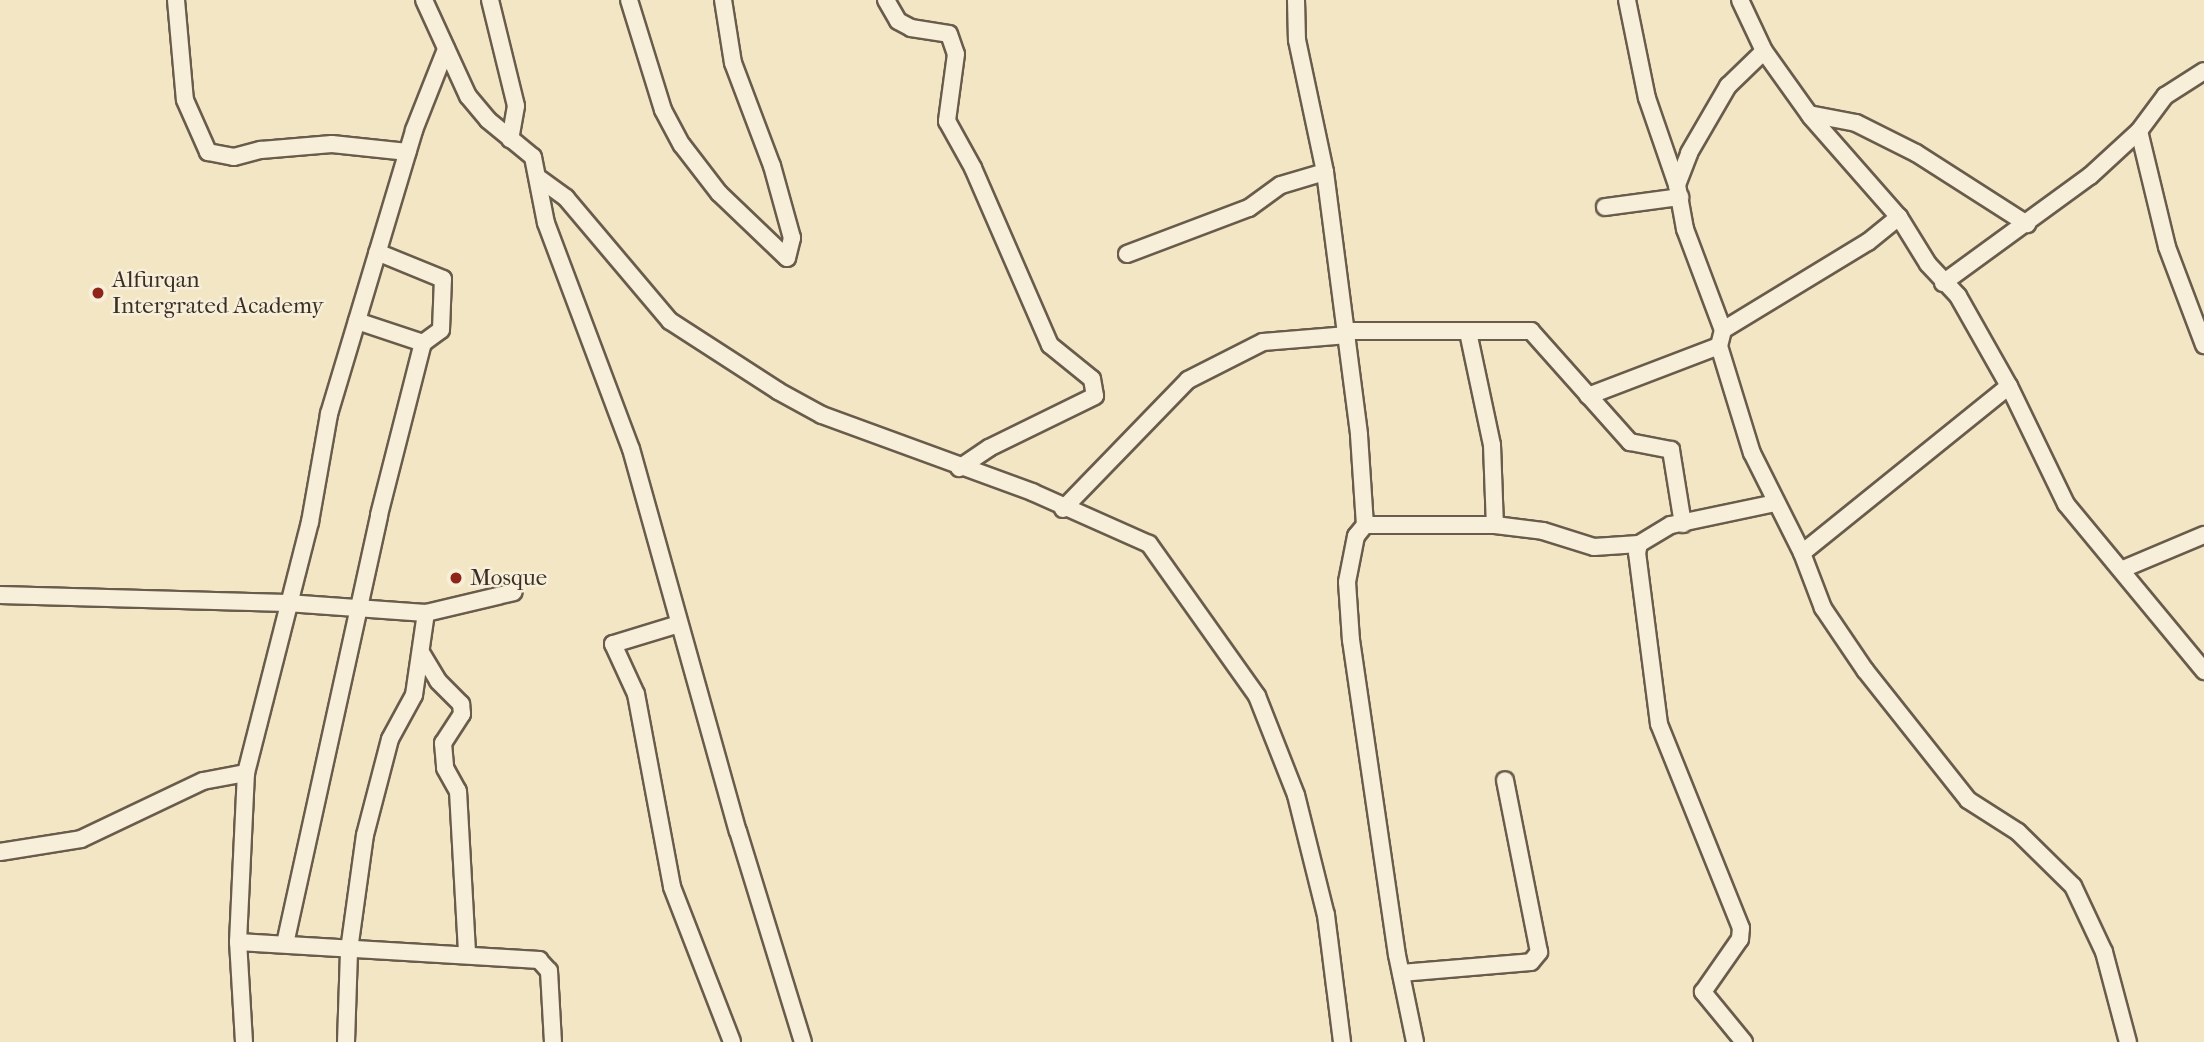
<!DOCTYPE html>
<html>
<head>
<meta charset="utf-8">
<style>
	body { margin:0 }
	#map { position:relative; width:2204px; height:1042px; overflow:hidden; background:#f3e6c4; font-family:"IM FELL French Canon",serif }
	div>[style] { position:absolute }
	.roads { filter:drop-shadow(2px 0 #695c4c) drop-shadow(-2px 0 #695c4c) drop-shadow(0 2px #695c4c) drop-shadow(0 -2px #695c4c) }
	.minor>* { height:16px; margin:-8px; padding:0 8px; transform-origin:8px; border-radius:8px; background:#f7efd9 }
	.dots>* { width:19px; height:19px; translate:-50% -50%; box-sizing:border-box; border:4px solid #f7efd9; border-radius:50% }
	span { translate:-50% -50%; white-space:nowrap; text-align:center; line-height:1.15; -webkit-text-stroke:5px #f7efd9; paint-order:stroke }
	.poi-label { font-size:23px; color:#3b2e24 }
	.left { translate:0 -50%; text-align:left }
</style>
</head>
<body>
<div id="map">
	<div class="roads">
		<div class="minor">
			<i style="left:176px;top:0;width:100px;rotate:84.9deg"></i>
			<i style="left:185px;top:100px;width:57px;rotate:66.1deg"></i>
			<i style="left:208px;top:152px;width:26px;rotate:11deg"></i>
			<i style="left:234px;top:157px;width:28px;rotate:-15deg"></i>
			<i style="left:261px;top:150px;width:71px;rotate:-4.8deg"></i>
			<i style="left:332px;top:144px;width:76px;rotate:6deg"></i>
			<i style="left:424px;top:0;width:106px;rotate:65.4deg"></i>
			<i style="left:468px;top:96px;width:31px;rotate:50deg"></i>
			<i style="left:488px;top:120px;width:58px;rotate:39.4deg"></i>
			<i style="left:533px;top:157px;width:67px;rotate:78.9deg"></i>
			<i style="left:546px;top:223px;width:241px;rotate:69.4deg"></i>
			<i style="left:631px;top:449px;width:397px;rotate:74.4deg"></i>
			<i style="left:738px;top:831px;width:221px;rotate:72.9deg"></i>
			<i style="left:490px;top:0;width:109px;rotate:76.2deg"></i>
			<i style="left:516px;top:106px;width:34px;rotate:100deg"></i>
			<i style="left:629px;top:0;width:115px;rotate:72.8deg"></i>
			<i style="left:663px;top:110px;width:40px;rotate:62deg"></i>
			<i style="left:682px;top:145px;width:61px;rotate:52.4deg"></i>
			<i style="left:719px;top:193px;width:94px;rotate:43.7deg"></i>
			<i style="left:787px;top:258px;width:21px;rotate:-76deg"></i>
			<i style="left:792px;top:238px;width:75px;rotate:-105.5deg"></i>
			<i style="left:772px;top:166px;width:110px;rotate:-110.7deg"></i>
			<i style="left:733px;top:63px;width:64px;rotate:-99deg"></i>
			<i style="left:886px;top:0;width:24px;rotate:60deg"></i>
			<i style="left:898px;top:21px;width:15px;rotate:28deg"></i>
			<i style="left:911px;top:28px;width:38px;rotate:9deg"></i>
			<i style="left:949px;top:34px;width:21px;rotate:71deg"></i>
			<i style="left:956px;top:54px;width:68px;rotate:97.7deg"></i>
			<i style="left:947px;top:121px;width:54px;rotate:61deg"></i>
			<i style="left:973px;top:168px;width:193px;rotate:66.5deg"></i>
			<i style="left:1050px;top:345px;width:54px;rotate:39deg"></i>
			<i style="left:1092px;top:379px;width:17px;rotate:80deg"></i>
			<i style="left:1095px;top:396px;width:118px;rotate:153.9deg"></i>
			<i style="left:989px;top:448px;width:36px;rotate:146deg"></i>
			<i style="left:1296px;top:0;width:40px;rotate:88.6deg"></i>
			<i style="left:1297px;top:40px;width:135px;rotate:78deg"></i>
			<i style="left:1325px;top:172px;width:265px;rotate:82.6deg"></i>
			<i style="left:1359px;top:435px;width:90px;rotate:86.2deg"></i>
			<i style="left:1365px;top:525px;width:14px;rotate:129deg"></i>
			<i style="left:1356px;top:536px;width:47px;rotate:101.1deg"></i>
			<i style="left:1347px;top:582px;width:58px;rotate:86.1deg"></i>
			<i style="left:1351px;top:640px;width:318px;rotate:81.7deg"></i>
			<i style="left:1397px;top:955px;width:89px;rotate:78.3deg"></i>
			<i style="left:1627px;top:0;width:100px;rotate:78.5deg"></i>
			<i style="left:1647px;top:98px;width:92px;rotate:71deg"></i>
			<i style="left:1677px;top:185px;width:45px;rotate:79.7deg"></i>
			<i style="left:1685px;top:229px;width:108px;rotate:69.4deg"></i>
			<i style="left:1723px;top:330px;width:16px;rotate:104deg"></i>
			<i style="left:1719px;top:346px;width:112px;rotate:72.9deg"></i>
			<i style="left:1752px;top:453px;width:112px;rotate:63.4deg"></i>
			<i style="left:1802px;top:553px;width:59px;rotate:69.1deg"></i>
			<i style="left:1823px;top:608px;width:75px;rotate:55.9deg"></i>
			<i style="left:1865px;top:670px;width:166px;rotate:51.6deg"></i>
			<i style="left:1968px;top:800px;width:59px;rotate:32.6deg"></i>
			<i style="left:2018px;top:832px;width:77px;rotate:44.5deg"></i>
			<i style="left:2073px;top:886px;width:73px;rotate:64.8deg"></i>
			<i style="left:2104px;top:952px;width:93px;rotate:75.1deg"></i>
			<i style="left:1740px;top:0;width:56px;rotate:64.8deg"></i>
			<i style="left:1764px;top:51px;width:81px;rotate:54.5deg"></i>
			<i style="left:1811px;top:117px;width:133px;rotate:48.7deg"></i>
			<i style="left:1899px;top:217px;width:55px;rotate:58.3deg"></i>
			<i style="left:1928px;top:264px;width:44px;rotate:46.8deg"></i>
			<i style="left:1958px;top:296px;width:103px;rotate:60.5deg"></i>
			<i style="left:2009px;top:386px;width:131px;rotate:64.2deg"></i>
			<i style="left:2066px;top:504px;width:217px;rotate:50.4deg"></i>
			<i style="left:1809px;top:114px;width:48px;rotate:10.8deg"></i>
			<i style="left:1856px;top:123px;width:67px;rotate:26.6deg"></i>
			<i style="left:1916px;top:153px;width:132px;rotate:32.6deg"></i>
			<i style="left:2139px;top:131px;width:119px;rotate:76.4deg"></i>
			<i style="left:2167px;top:247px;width:105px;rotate:69.3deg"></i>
			<i style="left:540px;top:179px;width:32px;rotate:36deg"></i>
			<i style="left:566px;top:198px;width:161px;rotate:49.8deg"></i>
			<i style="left:670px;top:321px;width:129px;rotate:32.9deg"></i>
			<i style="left:778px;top:391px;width:50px;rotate:28.6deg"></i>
			<i style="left:822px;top:415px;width:224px;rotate:20.1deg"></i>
			<i style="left:1032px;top:492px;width:128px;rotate:24deg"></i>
			<i style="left:1149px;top:544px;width:186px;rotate:54.6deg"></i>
			<i style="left:1257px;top:696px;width:106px;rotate:68.5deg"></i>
			<i style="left:1296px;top:795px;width:124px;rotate:76deg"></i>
			<i style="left:1326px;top:915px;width:128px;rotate:82.8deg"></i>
			<i style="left:1677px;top:185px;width:34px;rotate:-69deg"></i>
			<i style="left:1689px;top:153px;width:78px;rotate:-59.8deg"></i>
			<i style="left:1728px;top:86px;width:50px;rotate:-44.2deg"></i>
			<i style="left:1605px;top:207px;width:76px;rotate:-7.6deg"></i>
			<i style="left:1127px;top:254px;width:130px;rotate:-20.7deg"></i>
			<i style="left:1249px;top:208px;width:39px;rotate:-36deg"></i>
			<i style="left:1281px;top:185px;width:46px;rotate:-16.5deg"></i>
			<i style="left:1943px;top:283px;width:182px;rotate:-36.1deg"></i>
			<i style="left:2090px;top:176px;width:67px;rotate:-42.6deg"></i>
			<i style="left:2139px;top:131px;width:44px;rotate:-53.4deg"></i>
			<i style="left:2165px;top:96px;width:46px;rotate:-32.7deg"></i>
			<i style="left:357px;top:321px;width:70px;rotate:18.4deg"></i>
			<i style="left:1723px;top:330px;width:170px;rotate:-31.3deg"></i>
			<i style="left:1868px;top:242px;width:40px;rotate:-39deg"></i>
			<i style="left:1347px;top:331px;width:184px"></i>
			<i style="left:1531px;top:331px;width:149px;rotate:48.3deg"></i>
			<i style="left:1630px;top:442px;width:42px;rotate:11deg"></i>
			<i style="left:1671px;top:450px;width:75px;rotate:80.8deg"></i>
			<i style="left:1468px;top:332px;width:116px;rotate:78deg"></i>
			<i style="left:1492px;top:445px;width:80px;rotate:87.9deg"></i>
			<i style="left:1588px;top:396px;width:140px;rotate:-20.9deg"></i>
			<i style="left:1063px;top:509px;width:180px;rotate:-45.9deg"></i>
			<i style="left:1188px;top:380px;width:84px;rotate:-26.9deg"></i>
			<i style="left:1263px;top:342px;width:85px;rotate:-4.7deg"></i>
			<i style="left:1365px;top:525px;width:130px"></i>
			<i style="left:1495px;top:525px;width:48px;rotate:7.1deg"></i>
			<i style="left:1543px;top:531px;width:53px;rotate:17.4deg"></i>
			<i style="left:1594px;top:547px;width:45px;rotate:-3.8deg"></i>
			<i style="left:1802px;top:553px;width:266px;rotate:-38.9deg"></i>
			<i style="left:2123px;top:569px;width:88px;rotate:-22.8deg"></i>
			<i style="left:0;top:595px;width:287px;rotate:1.6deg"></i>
			<i style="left:287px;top:603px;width:139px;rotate:4.1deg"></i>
			<i style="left:426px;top:613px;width:90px;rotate:-13.4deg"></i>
			<i style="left:679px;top:624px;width:69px;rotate:163.1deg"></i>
			<i style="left:613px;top:644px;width:55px;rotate:65.3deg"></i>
			<i style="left:636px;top:694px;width:196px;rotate:79.4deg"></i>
			<i style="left:672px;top:887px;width:166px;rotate:68.8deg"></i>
			<i style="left:422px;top:654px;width:31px;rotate:59deg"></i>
			<i style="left:438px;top:681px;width:33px;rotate:45deg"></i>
			<i style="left:461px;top:704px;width:10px;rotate:84deg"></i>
			<i style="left:462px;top:714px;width:35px;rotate:123deg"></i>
			<i style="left:443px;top:743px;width:25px;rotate:85deg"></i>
			<i style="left:445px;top:768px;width:26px;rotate:61deg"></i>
			<i style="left:458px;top:791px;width:163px;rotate:86.8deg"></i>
			<i style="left:0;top:852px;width:82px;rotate:-9.1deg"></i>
			<i style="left:81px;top:839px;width:135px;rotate:-25.4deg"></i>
			<i style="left:203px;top:781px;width:44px;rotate:-10.5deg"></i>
			<i style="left:238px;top:942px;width:302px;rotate:3.4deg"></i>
			<i style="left:539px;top:960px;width:15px;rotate:48deg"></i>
			<i style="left:549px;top:971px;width:71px;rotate:86.8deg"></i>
			<i style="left:285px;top:944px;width:439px;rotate:-77.6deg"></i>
			<i style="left:379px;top:515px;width:178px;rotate:-75.7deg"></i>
			<i style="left:423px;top:343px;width:22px;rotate:-36deg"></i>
			<i style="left:441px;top:330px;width:51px;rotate:-87.8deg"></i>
			<i style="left:443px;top:279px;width:71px;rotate:-157.8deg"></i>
			<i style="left:1401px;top:973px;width:130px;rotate:-4.8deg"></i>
			<i style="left:1531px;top:962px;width:13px;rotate:-51deg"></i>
			<i style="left:1539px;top:952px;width:175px;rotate:-101.2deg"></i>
			<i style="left:244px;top:1042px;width:100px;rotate:-93.4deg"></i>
			<i style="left:238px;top:942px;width:169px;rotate:-87.3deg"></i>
			<i style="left:246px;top:773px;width:259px;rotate:-75.7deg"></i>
			<i style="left:310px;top:522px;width:110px;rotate:-80deg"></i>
			<i style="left:329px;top:414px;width:296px;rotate:-73.3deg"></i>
			<i style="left:414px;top:130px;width:87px;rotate:-68.4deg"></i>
			<i style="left:346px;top:1042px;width:92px;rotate:-88.1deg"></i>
			<i style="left:349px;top:950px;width:116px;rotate:-82.1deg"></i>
			<i style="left:365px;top:835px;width:99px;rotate:-75.4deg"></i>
			<i style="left:390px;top:739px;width:50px;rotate:-61.4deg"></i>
			<i style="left:414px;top:695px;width:83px;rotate:-81.7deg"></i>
			<i style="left:1744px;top:1042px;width:65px;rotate:-129.4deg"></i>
			<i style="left:1703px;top:992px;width:65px;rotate:-55.1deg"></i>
			<i style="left:1740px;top:939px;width:11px;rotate:-85deg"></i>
			<i style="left:1741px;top:928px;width:220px;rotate:-111.9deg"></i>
			<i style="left:1659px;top:724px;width:172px;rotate:-97.3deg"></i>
			<i style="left:1637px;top:553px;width:9px;rotate:-77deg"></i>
			<i style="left:1639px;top:544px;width:37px;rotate:-31deg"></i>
			<i style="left:1671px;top:525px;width:106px;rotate:-11.9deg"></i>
		</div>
	</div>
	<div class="dots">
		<i style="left:98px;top:293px;background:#8f2418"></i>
		<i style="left:456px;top:578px;background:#8f2418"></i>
	</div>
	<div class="poi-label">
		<span class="left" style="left:112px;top:293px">Alfurqan<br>Intergrated Academy</span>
		<span class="left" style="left:470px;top:578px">Mosque</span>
	</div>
</div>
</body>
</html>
